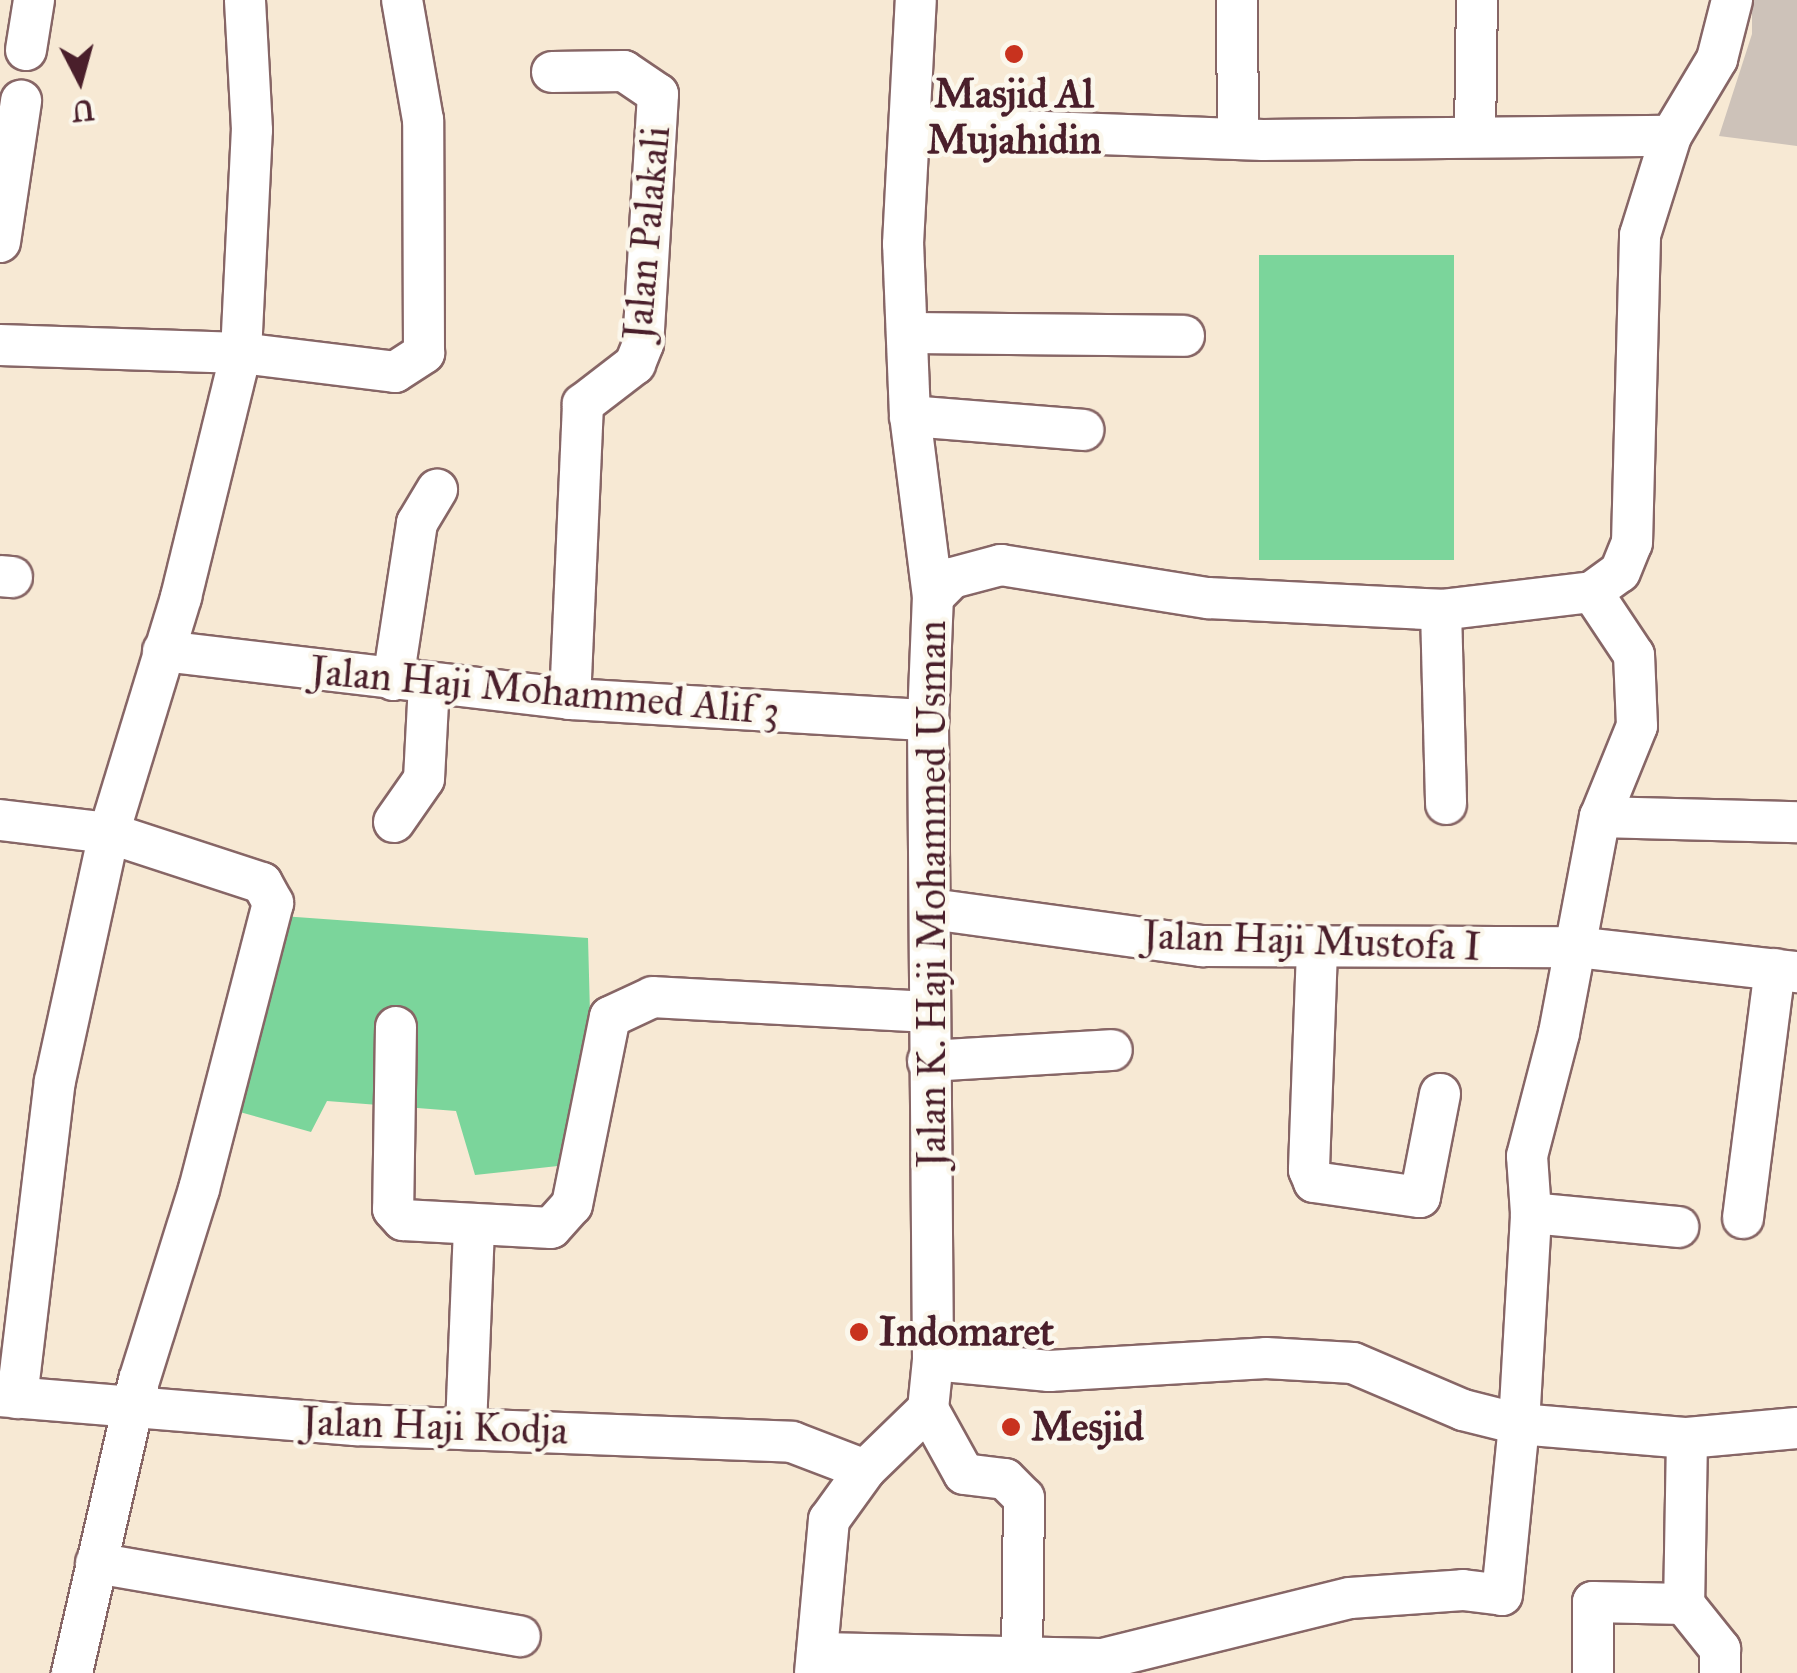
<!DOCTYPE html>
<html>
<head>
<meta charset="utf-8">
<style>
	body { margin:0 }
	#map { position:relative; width:1797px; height:1673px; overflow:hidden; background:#f7e9d4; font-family:"IM FELL Great Primer",serif }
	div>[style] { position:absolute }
	.industrial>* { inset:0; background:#cdc2b9 }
	.green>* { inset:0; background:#7bd59b; transform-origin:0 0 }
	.roads { filter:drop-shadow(2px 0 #876666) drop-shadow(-2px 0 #876666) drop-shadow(0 2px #876666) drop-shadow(0 -2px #876666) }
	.minor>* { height:40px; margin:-20px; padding:0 20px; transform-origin:20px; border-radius:20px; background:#fff }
	.dots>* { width:28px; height:28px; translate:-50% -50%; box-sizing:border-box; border:5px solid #fbf7ec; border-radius:50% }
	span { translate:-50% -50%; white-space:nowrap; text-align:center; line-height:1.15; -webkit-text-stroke:9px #fbf7ec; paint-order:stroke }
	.poi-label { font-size:40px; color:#4a1f2b; font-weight:700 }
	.left { translate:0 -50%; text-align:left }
	.street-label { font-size:40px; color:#4a1f2b }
	.north { position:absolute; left:30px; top:30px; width:100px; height:100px; -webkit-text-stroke:8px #fbf7ec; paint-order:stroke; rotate:174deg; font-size:28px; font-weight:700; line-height:40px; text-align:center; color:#4a1f2b }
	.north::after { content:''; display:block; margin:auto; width:35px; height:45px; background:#4a1f2b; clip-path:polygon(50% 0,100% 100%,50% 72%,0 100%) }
</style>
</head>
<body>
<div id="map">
	<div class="industrial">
		<i style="clip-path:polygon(1752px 0,1797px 0,1797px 146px,1719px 136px,1752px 34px)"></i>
	</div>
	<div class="green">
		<i style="left:1454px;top:255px;width:305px;height:195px;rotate:90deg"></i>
		<i style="clip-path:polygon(282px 916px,588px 938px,594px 1162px,475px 1175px,456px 1111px,327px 1101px,311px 1132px,229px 1109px)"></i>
	</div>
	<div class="roads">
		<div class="minor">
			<i style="left:1237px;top:0;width:136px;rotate:89.6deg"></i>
			<i style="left:26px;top:50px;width:51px;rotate:-80.9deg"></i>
			<i style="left:552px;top:72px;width:72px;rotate:-0.8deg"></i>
			<i style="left:624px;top:71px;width:41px;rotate:34.1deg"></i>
			<i style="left:658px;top:94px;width:250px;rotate:93.4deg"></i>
			<i style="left:643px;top:344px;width:22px;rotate:112deg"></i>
			<i style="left:635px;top:364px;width:66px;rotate:142.4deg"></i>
			<i style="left:583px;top:404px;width:295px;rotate:92.5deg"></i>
			<i style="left:910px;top:127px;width:353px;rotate:2.1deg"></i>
			<i style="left:1263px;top:140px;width:408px;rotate:-0.6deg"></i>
			<i style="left:1475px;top:137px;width:137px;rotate:-89.2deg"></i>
			<i style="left:0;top:242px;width:143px;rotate:-81.5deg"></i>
			<i style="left:908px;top:333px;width:276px;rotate:0.6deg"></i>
			<i style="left:0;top:345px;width:241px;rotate:1.9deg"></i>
			<i style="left:241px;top:353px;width:155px;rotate:7deg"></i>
			<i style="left:395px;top:372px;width:35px;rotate:-33deg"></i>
			<i style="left:424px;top:353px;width:233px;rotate:-90.2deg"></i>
			<i style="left:423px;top:120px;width:122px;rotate:-99.9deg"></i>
			<i style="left:910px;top:416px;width:174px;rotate:4.6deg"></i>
			<i style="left:0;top:576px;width:12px;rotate:5deg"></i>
			<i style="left:933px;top:597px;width:27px;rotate:-45deg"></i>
			<i style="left:952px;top:578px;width:51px;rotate:-14.9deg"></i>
			<i style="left:1001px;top:565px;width:210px;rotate:9.1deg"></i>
			<i style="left:1208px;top:598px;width:233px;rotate:2.9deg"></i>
			<i style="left:1441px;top:610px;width:152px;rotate:-6.8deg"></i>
			<i style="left:1592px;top:592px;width:34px;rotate:-36deg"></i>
			<i style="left:1620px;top:572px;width:31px;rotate:-68deg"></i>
			<i style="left:1632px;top:543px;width:308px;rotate:-88.5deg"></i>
			<i style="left:1640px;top:235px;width:104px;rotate:-72.6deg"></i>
			<i style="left:1671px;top:136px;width:90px;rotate:-59.1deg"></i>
			<i style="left:1717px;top:59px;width:61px;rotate:-75.7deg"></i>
			<i style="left:1441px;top:610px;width:194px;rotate:88.5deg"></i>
			<i style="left:163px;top:651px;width:410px;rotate:6.7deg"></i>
			<i style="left:570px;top:699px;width:359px;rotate:3.4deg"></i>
			<i style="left:393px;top:680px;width:159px;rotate:-81.3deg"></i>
			<i style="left:417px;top:523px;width:39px;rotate:-59deg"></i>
			<i style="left:1600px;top:817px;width:197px;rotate:1.5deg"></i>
			<i style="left:0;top:820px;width:110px;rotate:6.8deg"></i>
			<i style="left:109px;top:833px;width:161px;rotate:18.1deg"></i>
			<i style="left:262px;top:883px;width:23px;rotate:61deg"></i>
			<i style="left:273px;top:903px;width:295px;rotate:104.5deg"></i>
			<i style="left:199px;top:1189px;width:200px;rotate:107.4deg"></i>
			<i style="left:139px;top:1380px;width:301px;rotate:102.9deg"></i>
			<i style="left:394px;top:822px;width:52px;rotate:-55.1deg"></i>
			<i style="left:424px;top:779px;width:95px;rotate:-87deg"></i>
			<i style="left:931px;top:909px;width:274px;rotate:7.8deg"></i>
			<i style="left:1202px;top:946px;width:374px;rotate:0.2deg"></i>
			<i style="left:1576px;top:947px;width:222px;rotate:6.5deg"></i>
			<i style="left:1317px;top:950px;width:220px;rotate:92.1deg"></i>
			<i style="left:1309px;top:1170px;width:13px;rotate:67deg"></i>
			<i style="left:1314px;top:1182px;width:107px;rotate:8.1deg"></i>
			<i style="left:1420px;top:1197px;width:105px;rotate:-79deg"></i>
			<i style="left:396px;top:1027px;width:182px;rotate:90.9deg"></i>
			<i style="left:393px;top:1209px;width:15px;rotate:48deg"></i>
			<i style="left:403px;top:1220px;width:148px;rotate:3.1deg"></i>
			<i style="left:551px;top:1228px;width:31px;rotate:-48deg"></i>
			<i style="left:572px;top:1205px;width:192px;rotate:-78.6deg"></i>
			<i style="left:610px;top:1017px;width:47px;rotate:-24.9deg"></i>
			<i style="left:653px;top:997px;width:275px;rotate:3.1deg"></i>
			<i style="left:928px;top:1061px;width:184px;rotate:-3.4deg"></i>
			<i style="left:1531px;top:1213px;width:148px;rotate:5.4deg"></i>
			<i style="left:1743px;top:1218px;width:251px;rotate:-82.7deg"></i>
			<i style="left:933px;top:1360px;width:117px;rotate:5.4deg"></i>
			<i style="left:1049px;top:1371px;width:217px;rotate:-3.4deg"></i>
			<i style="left:1266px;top:1358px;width:87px;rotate:3.3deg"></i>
			<i style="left:1353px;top:1363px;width:120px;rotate:23.1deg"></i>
			<i style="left:1463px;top:1410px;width:58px;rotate:14deg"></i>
			<i style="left:1519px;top:1424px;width:169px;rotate:4.8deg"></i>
			<i style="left:1687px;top:1438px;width:110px;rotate:-5.2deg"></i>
			<i style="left:0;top:1396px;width:357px;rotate:4.7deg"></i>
			<i style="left:356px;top:1425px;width:436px;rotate:2.2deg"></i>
			<i style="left:792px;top:1442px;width:78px;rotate:21deg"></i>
			<i style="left:17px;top:1398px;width:319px;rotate:-83.2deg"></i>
			<i style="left:55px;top:1081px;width:254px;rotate:-77.7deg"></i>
			<i style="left:109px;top:833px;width:247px;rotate:-73deg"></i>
			<i style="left:181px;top:597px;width:251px;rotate:-76.2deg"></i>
			<i style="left:241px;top:353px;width:223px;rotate:-87.2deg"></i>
			<i style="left:252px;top:130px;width:130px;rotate:-93.1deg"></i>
			<i style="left:928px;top:1409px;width:74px;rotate:61deg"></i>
			<i style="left:964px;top:1474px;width:41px;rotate:7deg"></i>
			<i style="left:1005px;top:1479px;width:27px;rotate:45deg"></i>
			<i style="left:1024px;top:1498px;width:175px;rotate:90.7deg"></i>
			<i style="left:466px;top:1427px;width:198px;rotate:-87.7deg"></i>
			<i style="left:1687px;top:1438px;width:166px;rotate:91deg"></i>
			<i style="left:1684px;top:1604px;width:58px;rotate:51.3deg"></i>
			<i style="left:1720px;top:1649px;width:24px;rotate:90deg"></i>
			<i style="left:96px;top:1563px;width:430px;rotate:9.8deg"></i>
			<i style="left:817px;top:1653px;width:286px;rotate:1.2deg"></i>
			<i style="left:1103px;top:1659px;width:254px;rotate:-13.9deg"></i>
			<i style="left:1350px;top:1598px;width:113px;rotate:-4deg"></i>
			<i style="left:1463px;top:1590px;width:39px;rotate:7deg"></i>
			<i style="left:1502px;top:1595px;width:172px;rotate:-84.3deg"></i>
			<i style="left:1519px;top:1424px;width:211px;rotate:-86.7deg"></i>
			<i style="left:1531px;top:1213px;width:57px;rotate:-94deg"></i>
			<i style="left:1527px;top:1156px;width:127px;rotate:-75.4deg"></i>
			<i style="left:1559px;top:1033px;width:220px;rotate:-79.3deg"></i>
			<i style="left:1600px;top:817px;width:98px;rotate:-67.9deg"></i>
			<i style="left:1637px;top:726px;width:71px;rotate:-92.4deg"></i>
			<i style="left:1634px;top:655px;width:76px;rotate:-123.7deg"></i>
			<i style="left:815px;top:1673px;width:154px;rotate:-84.8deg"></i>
			<i style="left:829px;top:1520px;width:62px;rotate:-54.2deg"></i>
			<i style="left:865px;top:1470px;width:88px;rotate:-44.1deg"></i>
			<i style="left:928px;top:1409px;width:49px;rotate:-84.2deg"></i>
			<i style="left:933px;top:1360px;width:640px;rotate:-90.45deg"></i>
			<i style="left:928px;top:720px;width:123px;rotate:-87.7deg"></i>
			<i style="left:933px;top:597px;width:182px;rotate:-97.2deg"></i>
			<i style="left:910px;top:416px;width:172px;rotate:-92.3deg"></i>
			<i style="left:903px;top:244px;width:244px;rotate:-87deg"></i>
			<i style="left:1593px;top:1673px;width:71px;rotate:-90deg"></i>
			<i style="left:1593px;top:1602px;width:91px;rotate:1.3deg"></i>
		</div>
	</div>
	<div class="dots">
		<i style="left:1014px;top:54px;background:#c8321e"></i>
		<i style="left:859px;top:1332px;background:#c8321e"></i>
		<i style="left:1011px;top:1427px;background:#c8321e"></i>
	</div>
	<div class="poi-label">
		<span style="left:1014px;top:117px">Masjid Al<br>Mujahidin</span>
		<span class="left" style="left:879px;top:1332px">Indomaret</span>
		<span class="left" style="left:1031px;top:1427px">Mesjid</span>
	</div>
	<div class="street-label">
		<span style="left:647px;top:233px;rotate:-85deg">Jalan Palakali</span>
		<span style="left:545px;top:691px;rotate:5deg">Jalan Haji Mohammed Alif 3</span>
		<span style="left:932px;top:894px;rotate:-90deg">Jalan K. Haji Mohammed Usman</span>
		<span style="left:1312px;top:941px;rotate:2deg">Jalan Haji Mustofa I</span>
		<span style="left:435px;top:1426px;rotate:2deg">Jalan Haji Kodja</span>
	</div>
	<div class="north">U</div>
</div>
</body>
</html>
